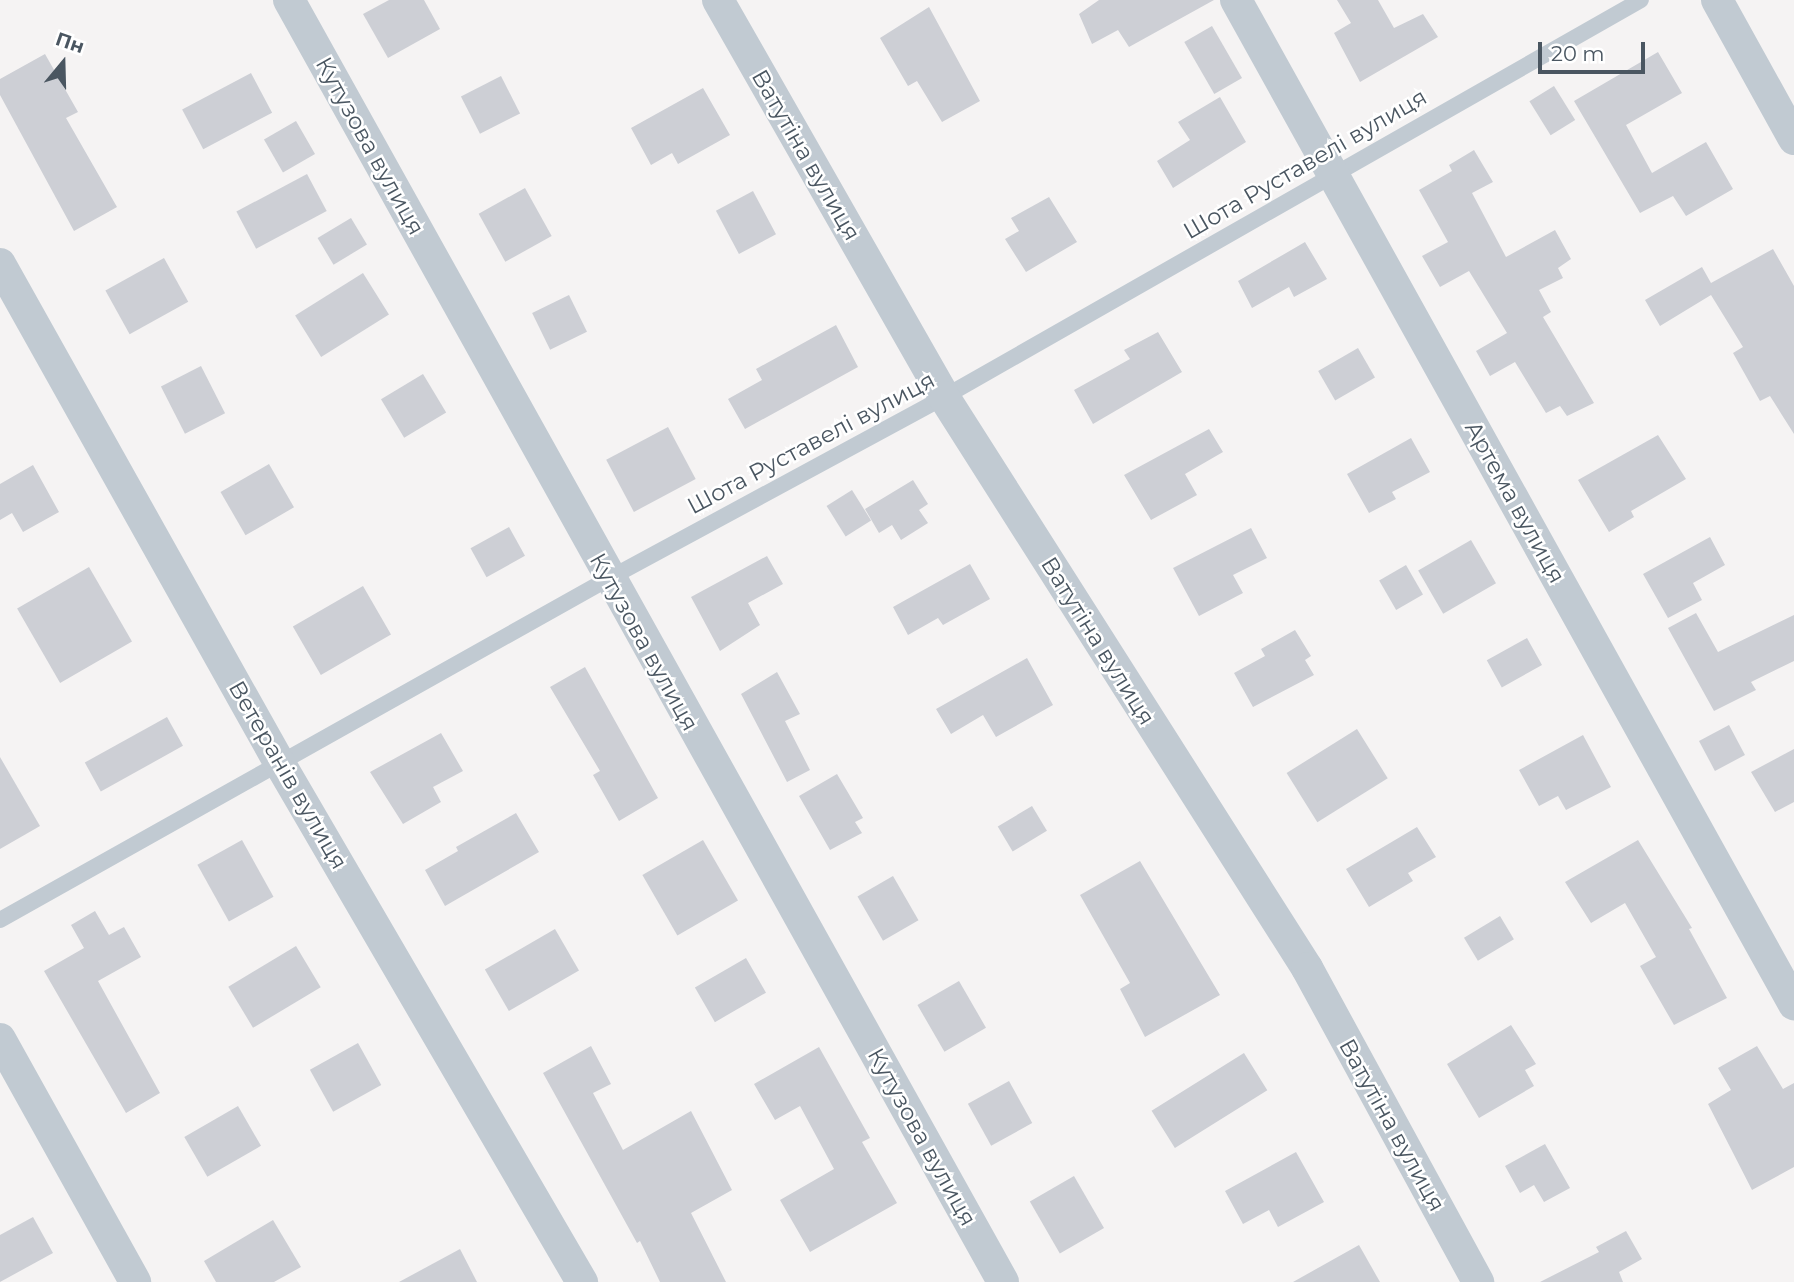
<!DOCTYPE html>
<html>
<head>
<meta charset="utf-8">
<style>
	body { margin:0 }
	#map { position:relative; width:1794px; height:1282px; overflow:hidden; background:#f5f3f3; font-family:Montserrat,sans-serif }
	div>[style] { position:absolute }
	.building>* { inset:0; background:#cdcfd5; transform-origin:0 0 }
	.lane>* { height:16px; margin:-8px; padding:0 8px; transform-origin:8px; border-radius:8px; background:#c1cad2 }
	.street>* { height:32px; margin:-16px; padding:0 16px; transform-origin:16px; border-radius:16px; background:#c1cad2 }
	span { translate:-50% -50%; white-space:nowrap; text-align:center; line-height:1.15; -webkit-text-stroke:5px #fff; paint-order:stroke }
	.street-label { font-size:23px; color:#4a5661 }
	.north { position:absolute; left:28px; top:28px; width:70px; height:70px; -webkit-text-stroke:5px #fff; paint-order:stroke; rotate:19deg; font-size:19px; font-weight:700; line-height:28px; text-align:center; color:#4a5661 }
	.north::after { content:''; display:block; margin:auto; width:24px; height:32px; background:#4a5661; clip-path:polygon(50% 0,100% 100%,50% 72%,0 100%) }
	.scale { position:absolute; left:1538px; top:42px; width:107px; height:32px; box-sizing:border-box; border:4px solid #4a5661; border-top:0; padding-left:9px; font-size:21px; line-height:24px; white-space:nowrap; color:#4a5661; -webkit-text-stroke:5px #fff; paint-order:stroke }
</style>
</head>
<body>
<div id="map">
	<div class="building">
		<i style="clip-path:polygon(389px 0,424px 0,440px 29px,388px 58px,363px 14px)"></i>
		<i style="clip-path:polygon(1099px 0,1214px 0,1129px 47px,1118px 30px,1092px 44px,1079px 14px)"></i>
		<i style="clip-path:polygon(1337px 0,1378px 0,1394px 28px,1423px 14px,1438px 37px,1360px 82px,1334px 33px,1351px 23px)"></i>
		<i style="clip-path:polygon(929px 7px,980px 101px,942px 122px,917px 81px,908px 86px,880px 38px)"></i>
		<i style="left:1212px;top:26px;width:60px;height:32px;rotate:60deg"></i>
		<i style="clip-path:polygon(1658px 52px,1682px 93px,1626px 125px,1652px 173px,1706px 142px,1733px 189px,1686px 216px,1673px 196px,1640px 213px,1574px 101px)"></i>
		<i style="clip-path:polygon(45px 54px,78px 112px,66px 118px,117px 207px,74px 231px,0 95px,0 79px)"></i>
		<i style="left:251px;top:73px;width:45px;height:78px;rotate:62deg"></i>
		<i style="left:501px;top:76px;width:42px;height:45px;rotate:63deg"></i>
		<i style="left:1554px;top:86px;width:40px;height:29px;rotate:58deg"></i>
		<i style="clip-path:polygon(703px 88px,730px 135px,678px 164px,672px 153px,651px 165px,631px 128px)"></i>
		<i style="clip-path:polygon(1220px 97px,1246px 142px,1173px 188px,1157px 161px,1190px 140px,1178px 122px)"></i>
		<i style="left:296px;top:121px;width:38px;height:37px;rotate:60deg"></i>
		<i style="clip-path:polygon(1474px 150px,1493px 182px,1472px 193px,1506px 257px,1555px 230px,1571px 259px,1558px 268px,1563px 278px,1539px 290px,1551px 312px,1543px 317px,1594px 403px,1567px 416px,1560px 406px,1546px 413px,1515px 362px,1490px 376px,1476px 351px,1507px 333px,1469px 271px,1440px 287px,1422px 256px,1448px 242px,1419px 190px,1452px 171px,1449px 165px)"></i>
		<i style="left:307px;top:174px;width:42px;height:80px;rotate:62deg"></i>
		<i style="left:525px;top:188px;width:55px;height:53px;rotate:61deg"></i>
		<i style="left:753px;top:191px;width:49px;height:42px;rotate:62deg"></i>
		<i style="clip-path:polygon(1049px 197px,1077px 242px,1026px 272px,1005px 239px,1019px 231px,1011px 218px)"></i>
		<i style="left:351px;top:218px;width:31px;height:39px;rotate:59deg"></i>
		<i style="clip-path:polygon(1305px 242px,1327px 279px,1294px 297px,1289px 287px,1252px 308px,1238px 281px)"></i>
		<i style="clip-path:polygon(1773px 249px,1794px 286px,1794px 434px,1770px 396px,1760px 401px,1733px 353px,1743px 347px,1711px 295px,1660px 326px,1645px 300px,1702px 267px,1711px 283px)"></i>
		<i style="left:164px;top:258px;width:50px;height:67px;rotate:61deg"></i>
		<i style="left:363px;top:273px;width:49px;height:80px;rotate:58deg"></i>
		<i style="left:569px;top:295px;width:41px;height:41px;rotate:64deg"></i>
		<i style="clip-path:polygon(836px 325px,858px 367px,745px 429px,728px 399px,762px 380px,756px 369px)"></i>
		<i style="clip-path:polygon(1158px 332px,1182px 372px,1093px 424px,1074px 390px,1130px 359px,1124px 350px)"></i>
		<i style="left:1358px;top:348px;width:34px;height:46px;rotate:60deg"></i>
		<i style="left:201px;top:366px;width:53px;height:45px;rotate:63deg"></i>
		<i style="left:423px;top:374px;width:45px;height:49px;rotate:59deg"></i>
		<i style="left:668px;top:427px;width:59px;height:70px;rotate:62deg"></i>
		<i style="clip-path:polygon(1209px 429px,1223px 452px,1185px 474px,1197px 495px,1151px 520px,1124px 475px)"></i>
		<i style="clip-path:polygon(1658px 435px,1686px 479px,1631px 511px,1634px 517px,1609px 532px,1578px 480px)"></i>
		<i style="clip-path:polygon(1411px 438px,1430px 472px,1392px 492px,1396px 499px,1369px 513px,1347px 474px)"></i>
		<i style="left:269px;top:464px;width:50px;height:56px;rotate:60deg"></i>
		<i style="clip-path:polygon(33px 465px,59px 512px,23px 532px,12px 513px,0 520px,0 484px)"></i>
		<i style="clip-path:polygon(913px 480px,928px 504px,919px 510px,928px 523px,901px 540px,892px 525px,879px 533px,865px 509px)"></i>
		<i style="left:852px;top:490px;width:36px;height:30px;rotate:58deg"></i>
		<i style="left:509px;top:527px;width:33px;height:44px;rotate:61deg"></i>
		<i style="clip-path:polygon(1251px 528px,1267px 558px,1233px 575px,1243px 593px,1199px 616px,1173px 568px)"></i>
		<i style="clip-path:polygon(1710px 537px,1725px 565px,1693px 583px,1702px 600px,1668px 618px,1643px 574px)"></i>
		<i style="left:1471px;top:540px;width:50px;height:61px;rotate:60deg"></i>
		<i style="clip-path:polygon(767px 556px,783px 584px,748px 603px,760px 625px,720px 651px,691px 597px)"></i>
		<i style="clip-path:polygon(970px 564px,990px 599px,943px 625px,938px 618px,908px 635px,893px 607px)"></i>
		<i style="left:1406px;top:565px;width:34px;height:31px;rotate:60deg"></i>
		<i style="left:89px;top:567px;width:86px;height:83px;rotate:60deg"></i>
		<i style="left:363px;top:586px;width:56px;height:81px;rotate:60deg"></i>
		<i style="clip-path:polygon(1696px 613px,1718px 652px,1794px 615px,1794px 661px,1751px 682px,1756px 690px,1714px 711px,1668px 628px)"></i>
		<i style="clip-path:polygon(1295px 630px,1311px 656px,1305px 660px,1314px 675px,1253px 707px,1234px 673px,1265px 656px,1261px 649px)"></i>
		<i style="left:1527px;top:638px;width:31px;height:46px;rotate:61deg"></i>
		<i style="clip-path:polygon(1027px 658px,1053px 705px,996px 737px,983px 715px,951px 734px,936px 709px)"></i>
		<i style="clip-path:polygon(585px 667px,658px 798px,619px 821px,593px 775px,600px 771px,550px 687px)"></i>
		<i style="clip-path:polygon(777px 672px,800px 714px,785px 721px,810px 770px,787px 782px,741px 694px)"></i>
		<i style="left:167px;top:717px;width:33px;height:94px;rotate:61deg"></i>
		<i style="left:1729px;top:725px;width:34px;height:34px;rotate:62deg"></i>
		<i style="left:1357px;top:729px;width:58px;height:83px;rotate:58deg"></i>
		<i style="clip-path:polygon(441px 733px,463px 771px,433px 787px,441px 802px,403px 824px,370px 772px)"></i>
		<i style="clip-path:polygon(1583px 735px,1611px 787px,1566px 810px,1558px 796px,1539px 806px,1519px 770px)"></i>
		<i style="clip-path:polygon(1794px 749px,1794px 802px,1775px 812px,1751px 772px)"></i>
		<i style="clip-path:polygon(0 757px,40px 826px,0 849px)"></i>
		<i style="clip-path:polygon(837px 774px,863px 818px,855px 822px,862px 833px,830px 850px,799px 796px)"></i>
		<i style="left:1032px;top:806px;width:29px;height:40px;rotate:59deg"></i>
		<i style="clip-path:polygon(516px 813px,539px 852px,445px 906px,425px 870px,458px 851px,456px 847px)"></i>
		<i style="clip-path:polygon(1417px 827px,1436px 857px,1408px 873px,1413px 881px,1369px 907px,1346px 869px)"></i>
		<i style="left:242px;top:840px;width:65px;height:51px;rotate:61deg"></i>
		<i style="left:703px;top:840px;width:70px;height:70px;rotate:60deg"></i>
		<i style="clip-path:polygon(1638px 840px,1692px 928px,1689px 929px,1727px 998px,1674px 1025px,1640px 966px,1656px 957px,1625px 903px,1591px 923px,1565px 882px)"></i>
		<i style="clip-path:polygon(1140px 861px,1220px 995px,1145px 1037px,1120px 989px,1130px 983px,1080px 895px)"></i>
		<i style="left:893px;top:876px;width:51px;height:41px;rotate:60deg"></i>
		<i style="clip-path:polygon(95px 911px,109px 935px,124px 927px,141px 957px,98px 981px,160px 1093px,126px 1113px,44px 971px,84px 948px,71px 925px)"></i>
		<i style="left:1500px;top:916px;width:27px;height:42px;rotate:59deg"></i>
		<i style="left:555px;top:929px;width:48px;height:81px;rotate:60deg"></i>
		<i style="left:296px;top:946px;width:48px;height:79px;rotate:59deg"></i>
		<i style="left:746px;top:958px;width:40px;height:59px;rotate:60deg"></i>
		<i style="left:959px;top:981px;width:54px;height:48px;rotate:60deg"></i>
		<i style="clip-path:polygon(1511px 1025px,1536px 1064px,1525px 1070px,1534px 1086px,1479px 1118px,1447px 1064px)"></i>
		<i style="left:358px;top:1043px;width:48px;height:55px;rotate:61deg"></i>
		<i style="clip-path:polygon(591px 1046px,611px 1084px,593px 1093px,623px 1150px,691px 1111px,732px 1190px,691px 1213px,726px 1282px,660px 1282px,640px 1241px,637px 1243px,543px 1073px)"></i>
		<i style="clip-path:polygon(1757px 1046px,1783px 1089px,1794px 1083px,1794px 1167px,1752px 1190px,1708px 1104px,1731px 1090px,1718px 1068px)"></i>
		<i style="clip-path:polygon(819px 1047px,870px 1138px,862px 1142px,897px 1203px,810px 1252px,780px 1200px,834px 1169px,800px 1106px,775px 1120px,754px 1084px)"></i>
		<i style="left:1244px;top:1053px;width:44px;height:109px;rotate:58deg"></i>
		<i style="left:1009px;top:1081px;width:48px;height:47px;rotate:61deg"></i>
		<i style="left:238px;top:1106px;width:46px;height:62px;rotate:60deg"></i>
		<i style="clip-path:polygon(1545px 1144px,1570px 1188px,1544px 1202px,1534px 1185px,1520px 1193px,1505px 1166px)"></i>
		<i style="clip-path:polygon(1296px 1152px,1324px 1202px,1278px 1227px,1269px 1210px,1243px 1224px,1225px 1191px)"></i>
		<i style="left:1074px;top:1176px;width:60px;height:51px;rotate:60deg"></i>
		<i style="clip-path:polygon(33px 1217px,53px 1253px,0 1282px,0 1235px)"></i>
		<i style="clip-path:polygon(273px 1220px,301px 1267px,274px 1282px,216px 1282px,204px 1261px)"></i>
		<i style="clip-path:polygon(1626px 1231px,1642px 1259px,1619px 1272px,1623px 1282px,1540px 1282px,1599px 1252px,1596px 1247px)"></i>
		<i style="clip-path:polygon(1359px 1245px,1380px 1282px,1293px 1282px)"></i>
		<i style="clip-path:polygon(460px 1249px,477px 1282px,399px 1282px)"></i>
	</div>
	<div class="lane">
		<i style="left:0;top:920px;width:697px;rotate:-29.29deg"></i>
		<i style="left:608px;top:579px;width:382px;rotate:-28.4deg"></i>
		<i style="left:944px;top:397px;width:802px;rotate:-29.67deg"></i>
	</div>
	<div class="street">
		<i style="left:289px;top:0;width:1467px;rotate:60.88deg"></i>
		<i style="left:718px;top:0;width:457px;rotate:60.3deg"></i>
		<i style="left:944px;top:397px;width:677px;rotate:57.55deg"></i>
		<i style="left:1307px;top:968px;width:358px;rotate:61.4deg"></i>
		<i style="left:1236px;top:0;width:1149px;rotate:60.94deg"></i>
		<i style="left:1717px;top:0;width:159px;rotate:61deg"></i>
		<i style="left:0;top:264px;width:573px;rotate:60.75deg"></i>
		<i style="left:280px;top:764px;width:600px;rotate:59.76deg"></i>
		<i style="left:0;top:1039px;width:278px;rotate:60.9deg"></i>
	</div>
	<div class="street-label">
		<span style="left:370px;top:146px;rotate:61deg">Кутузова вулиця</span>
		<span style="left:806px;top:155px;rotate:60deg">Ватутіна вулиця</span>
		<span style="left:1305px;top:164px;rotate:-30deg">Шота Руставелі вулиця</span>
		<span style="left:811px;top:443px;rotate:-28deg">Шота Руставелі вулиця</span>
		<span style="left:1515px;top:502px;rotate:61deg">Артема вулиця</span>
		<span style="left:1098px;top:641px;rotate:58deg">Ватутіна вулиця</span>
		<span style="left:644px;top:642px;rotate:61deg">Кутузова вулиця</span>
		<span style="left:288px;top:775px;rotate:60deg">Ветеранів вулиця</span>
		<span style="left:1392px;top:1125px;rotate:61deg">Ватутіна вулиця</span>
		<span style="left:922px;top:1137px;rotate:61deg">Кутузова вулиця</span>
	</div>
	<div class="north">Пн</div>
	<div class="scale">20 m</div>
</div>
</body>
</html>
